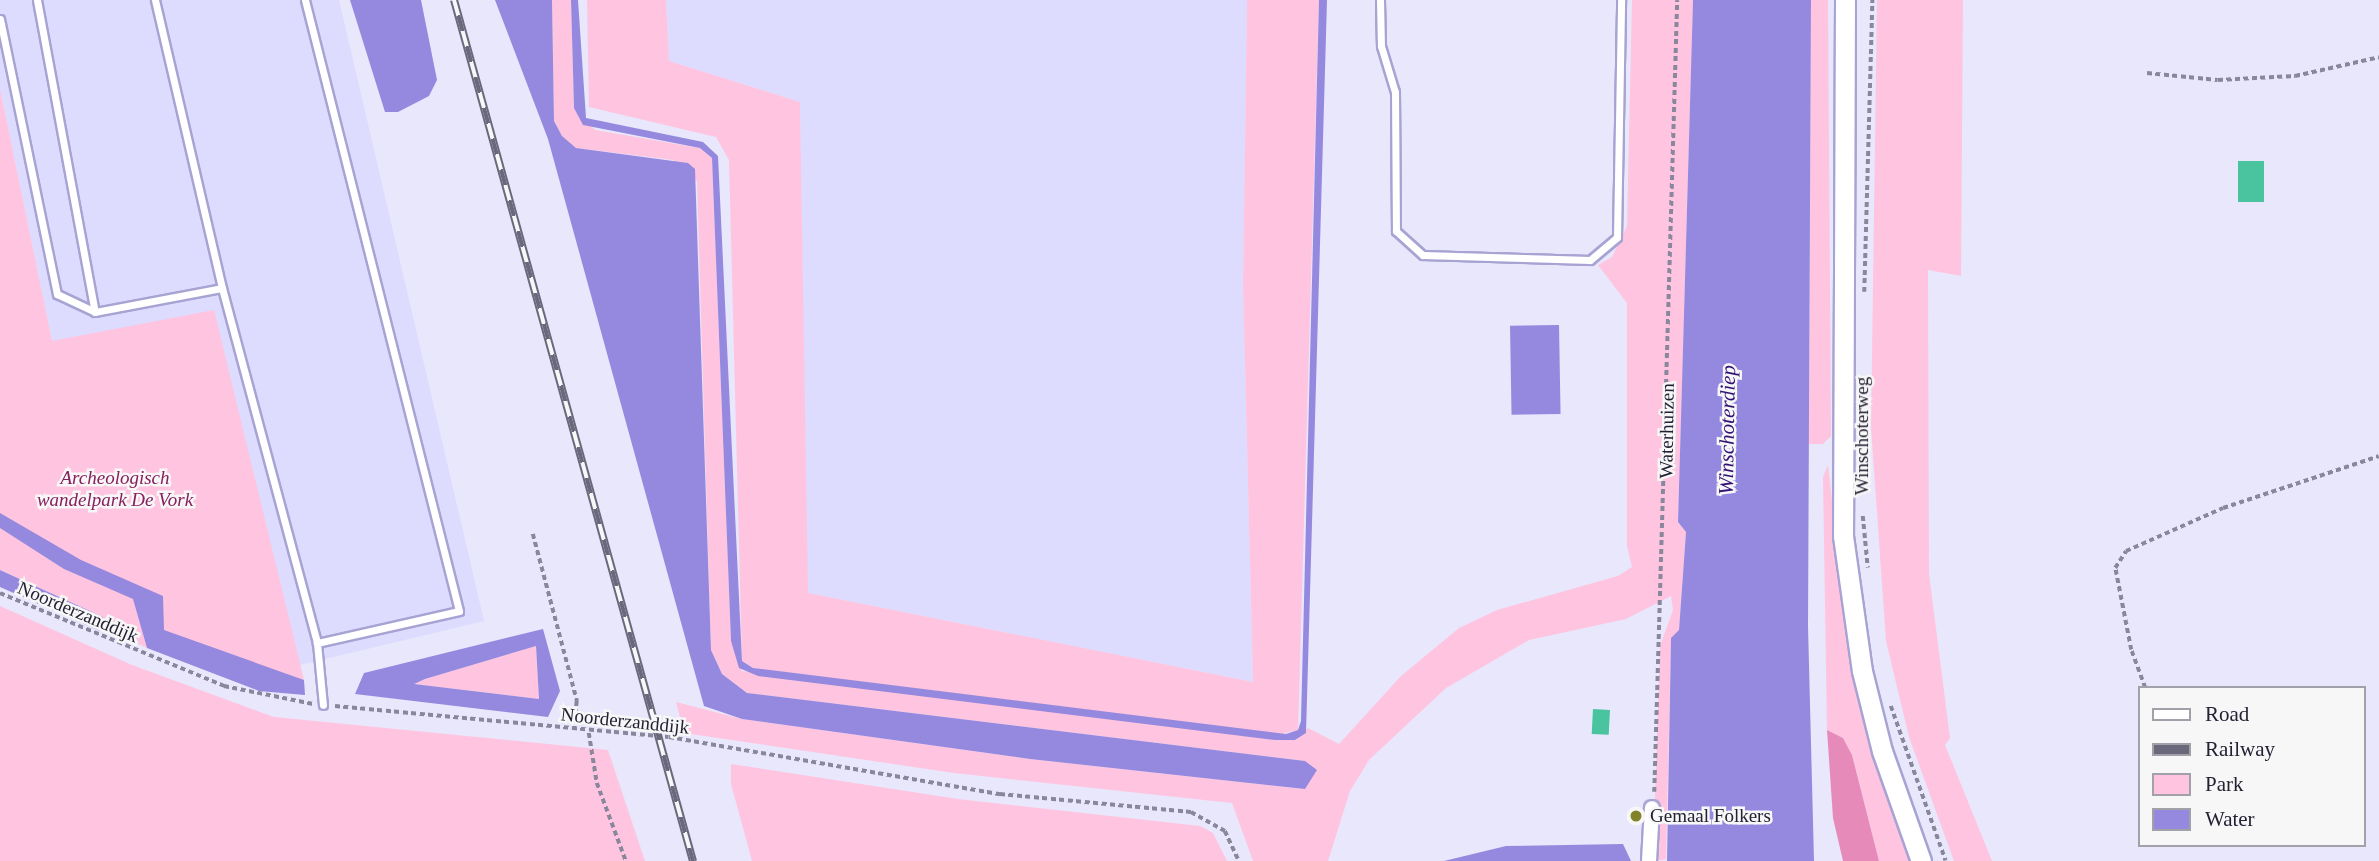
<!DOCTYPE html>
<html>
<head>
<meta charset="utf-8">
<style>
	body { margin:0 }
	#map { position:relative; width:2379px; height:861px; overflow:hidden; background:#e8e7fc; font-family:"Times New Roman",serif }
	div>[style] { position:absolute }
	.built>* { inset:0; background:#dddbfe }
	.green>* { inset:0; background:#ffc4e0 }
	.forest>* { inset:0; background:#e68bb9 }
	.water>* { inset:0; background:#9489de; transform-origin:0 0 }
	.building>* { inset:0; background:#49c49e; transform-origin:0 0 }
	.path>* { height:3.5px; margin-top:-1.75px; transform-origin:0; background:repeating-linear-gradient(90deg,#89879b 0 5px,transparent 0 8.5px) }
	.roads { filter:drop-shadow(2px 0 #a7a3d3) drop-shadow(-2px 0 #a7a3d3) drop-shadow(0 2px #a7a3d3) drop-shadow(0 -2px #a7a3d3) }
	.service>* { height:7px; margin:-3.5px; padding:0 3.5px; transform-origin:3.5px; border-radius:3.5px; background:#fff }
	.minor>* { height:14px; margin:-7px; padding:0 7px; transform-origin:7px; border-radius:7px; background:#fff }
	.secondary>* { height:19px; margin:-9.5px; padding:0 9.5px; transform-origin:9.5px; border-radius:9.5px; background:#fff }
	.rail>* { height:8px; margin-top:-4px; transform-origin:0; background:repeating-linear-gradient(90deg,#f7f7f7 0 16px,#6a697c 0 32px); box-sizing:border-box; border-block:2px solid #6a697c }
	.dots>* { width:19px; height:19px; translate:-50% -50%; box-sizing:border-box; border:4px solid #f7f7f7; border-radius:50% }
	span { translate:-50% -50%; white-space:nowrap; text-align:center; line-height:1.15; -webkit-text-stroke:5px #f7f7f7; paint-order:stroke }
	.street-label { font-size:19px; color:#232134 }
	.park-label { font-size:19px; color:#881f5e; font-style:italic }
	.poi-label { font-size:19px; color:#232134 }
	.left { translate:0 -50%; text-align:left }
	.water-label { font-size:21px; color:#321175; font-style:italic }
	.legend { position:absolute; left:2138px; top:686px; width:228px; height:161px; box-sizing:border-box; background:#f7f7f7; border:2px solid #a2a1a9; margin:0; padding:9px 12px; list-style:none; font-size:21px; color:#232134 }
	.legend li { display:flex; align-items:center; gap:14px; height:35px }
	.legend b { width:35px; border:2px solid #a2a1a9 }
</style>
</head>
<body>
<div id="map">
	<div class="built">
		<i style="clip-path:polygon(0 0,339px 0,484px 621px,300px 665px,52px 341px,0 89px)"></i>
		<i style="clip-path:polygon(666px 0,1247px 0,1243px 286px,1253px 682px,807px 593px,800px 102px,669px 61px)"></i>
	</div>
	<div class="green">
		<i style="clip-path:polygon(552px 0,571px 0,574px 108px,595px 130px,700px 148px,712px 158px,731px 641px,742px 671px,1275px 740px,1296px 740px,1308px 728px,1339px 744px,1401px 676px,1459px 628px,1497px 610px,1618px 576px,1632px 567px,1627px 546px,1627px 303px,1598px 265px,1612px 257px,1627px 226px,1632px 0,1693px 0,1678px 522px,1686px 532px,1679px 631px,1671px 639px,1666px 859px,1655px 861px,1655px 796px,1660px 646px,1673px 610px,1671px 596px,1626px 619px,1529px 640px,1446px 688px,1369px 760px,1350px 791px,1328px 861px,1253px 861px,1232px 803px,954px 773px,684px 733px,676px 702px,742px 719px,1030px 759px,1304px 789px,1316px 770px,1305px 761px,747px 693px,722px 674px,711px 650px,697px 181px,673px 160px,576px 148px,562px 136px,554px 121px)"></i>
		<i style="clip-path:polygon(587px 0,666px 0,669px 61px,800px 102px,808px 593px,1253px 682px,1243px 286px,1247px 0,1319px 0,1298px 730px,1281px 734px,1069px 709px,753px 668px,742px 661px,729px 160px,716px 137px,589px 107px)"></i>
		<i style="clip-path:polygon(1811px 0,1828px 0,1831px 436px,1823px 444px,1809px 444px)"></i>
		<i style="clip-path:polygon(1877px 0,1963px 0,1961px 276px,1928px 270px,1929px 574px,1950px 738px,1945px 745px,1992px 861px,1954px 861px,1909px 737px,1886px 641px,1871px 427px)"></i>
		<i style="clip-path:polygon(0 89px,52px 341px,214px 310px,304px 680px,142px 630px,147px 648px,103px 627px,103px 617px,0 570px)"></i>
		<i style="clip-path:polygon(1828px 465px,1849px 653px,1873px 750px,1911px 861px,1879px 861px,1852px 755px,1843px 738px,1827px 730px,1823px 477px)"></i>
		<i style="clip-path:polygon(0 606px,132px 665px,274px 717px,608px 750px,645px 861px,0 861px)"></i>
		<i style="clip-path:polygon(536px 646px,539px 699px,413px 684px,425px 679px)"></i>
		<i style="clip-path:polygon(731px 764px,958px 799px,1200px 826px,1213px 833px,1227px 861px,752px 861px,731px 784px)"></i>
	</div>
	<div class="forest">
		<i style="clip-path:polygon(1827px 730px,1843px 738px,1852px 755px,1879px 861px,1843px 861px,1833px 818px)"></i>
	</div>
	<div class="water">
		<i style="clip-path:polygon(350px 0,421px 0,437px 80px,429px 96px,398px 112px,385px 112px)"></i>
		<i style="clip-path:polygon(495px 0,552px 0,554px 121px,562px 136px,576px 148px,688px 163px,695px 169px,711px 650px,722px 674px,747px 693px,1305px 761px,1317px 770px,1305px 789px,1030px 759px,742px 719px,704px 706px,548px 139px)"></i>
		<i style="clip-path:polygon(571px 0,578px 0,586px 118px,703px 142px,718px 156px,742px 661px,753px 668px,1286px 734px,1298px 730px,1301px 721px,1319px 0,1327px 0,1306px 733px,1295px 740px,1275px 740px,758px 676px,739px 668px,731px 641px,712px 158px,700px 148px,583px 125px,574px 108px)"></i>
		<i style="clip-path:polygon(1693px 0,1811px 0,1808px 626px,1814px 861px,1667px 861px,1671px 638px,1679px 630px,1686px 532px,1678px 522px)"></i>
		<i style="left:1559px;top:325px;width:89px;height:49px;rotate:89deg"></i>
		<i style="clip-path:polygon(0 513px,81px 560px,163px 596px,164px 630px,304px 680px,305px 695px,259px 691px,147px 648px,133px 599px,64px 569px,0 528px)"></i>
		<i style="clip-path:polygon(0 570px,103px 617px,103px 627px,100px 631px,0 587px)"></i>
		<i style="clip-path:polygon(evenodd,543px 629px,560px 691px,548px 717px,355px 694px,364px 673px,543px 629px,536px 646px,539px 699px,414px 684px,425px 679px,536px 646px)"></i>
		<i style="clip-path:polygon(1623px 844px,1631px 861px,1444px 861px,1506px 846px)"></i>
	</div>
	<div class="building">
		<i style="left:2238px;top:161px;width:26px;height:41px"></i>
		<i style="left:1593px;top:709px;width:17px;height:25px;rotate:3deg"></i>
	</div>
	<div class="path">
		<i style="left:2147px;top:73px;width:71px;rotate:5.6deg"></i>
		<i style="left:2218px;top:80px;width:77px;rotate:-3deg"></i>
		<i style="left:2295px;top:76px;width:86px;rotate:-12.7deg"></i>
		<i style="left:1864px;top:292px;width:292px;rotate:-88.4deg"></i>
		<i style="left:1863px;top:516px;width:52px;rotate:84.5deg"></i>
		<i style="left:533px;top:534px;width:173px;rotate:75.2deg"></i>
		<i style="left:577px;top:701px;width:29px;rotate:96deg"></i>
		<i style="left:0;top:593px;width:243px;rotate:22.5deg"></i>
		<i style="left:224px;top:686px;width:91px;rotate:11.4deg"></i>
		<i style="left:2145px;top:688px;width:40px;rotate:-110.2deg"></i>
		<i style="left:2131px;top:650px;width:84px;rotate:-101deg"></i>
		<i style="left:2115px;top:568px;width:20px;rotate:-57deg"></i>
		<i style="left:2126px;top:551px;width:106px;rotate:-23.9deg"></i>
		<i style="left:2223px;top:508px;width:164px;rotate:-18.4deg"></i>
		<i style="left:335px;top:706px;width:335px;rotate:5.3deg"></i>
		<i style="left:669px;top:737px;width:336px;rotate:9.8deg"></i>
		<i style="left:1000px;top:794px;width:192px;rotate:5.4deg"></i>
		<i style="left:1191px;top:812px;width:39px;rotate:29deg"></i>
		<i style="left:1225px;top:831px;width:33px;rotate:65deg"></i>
		<i style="left:1891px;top:706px;width:164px;rotate:70.5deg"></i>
		<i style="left:589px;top:733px;width:51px;rotate:80.9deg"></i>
		<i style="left:597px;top:783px;width:83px;rotate:69.6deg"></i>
		<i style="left:1654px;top:792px;width:792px;rotate:-88.34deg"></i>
	</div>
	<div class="roads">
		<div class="service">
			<i style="left:37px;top:0;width:317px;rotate:79.5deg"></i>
			<i style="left:155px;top:0;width:296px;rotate:76.9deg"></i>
			<i style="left:222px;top:288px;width:367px;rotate:75deg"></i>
			<i style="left:317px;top:643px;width:62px;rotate:84.5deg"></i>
			<i style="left:305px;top:0;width:630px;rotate:75.85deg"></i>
			<i style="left:459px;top:611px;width:146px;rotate:167.3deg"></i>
			<i style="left:1380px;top:0;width:46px;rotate:88.8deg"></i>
			<i style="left:1381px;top:46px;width:48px;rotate:73.1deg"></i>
			<i style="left:1395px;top:92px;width:139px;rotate:89.6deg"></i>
			<i style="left:1396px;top:231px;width:36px;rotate:42deg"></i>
			<i style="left:1423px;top:255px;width:167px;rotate:1.7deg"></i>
			<i style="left:1590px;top:260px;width:35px;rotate:-40deg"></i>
			<i style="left:1617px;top:237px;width:237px;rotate:-89deg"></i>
			<i style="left:0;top:19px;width:281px;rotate:78.3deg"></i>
			<i style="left:57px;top:294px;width:42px;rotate:25.3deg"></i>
			<i style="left:95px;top:312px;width:129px;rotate:-10.7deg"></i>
		</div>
		<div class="minor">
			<i style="left:1649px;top:861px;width:53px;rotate:-86.8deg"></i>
		</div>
		<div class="secondary">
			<i style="left:1845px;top:0;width:536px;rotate:90.21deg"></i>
			<i style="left:1843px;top:536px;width:136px;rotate:82deg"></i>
			<i style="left:1862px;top:671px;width:82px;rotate:76deg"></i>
			<i style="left:1882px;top:751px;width:117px;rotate:70.5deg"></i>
		</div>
	</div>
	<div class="rail">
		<i style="left:454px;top:0;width:894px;rotate:74.49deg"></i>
	</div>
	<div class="dots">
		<i style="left:1636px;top:816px;background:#82822a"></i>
	</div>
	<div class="street-label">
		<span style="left:1667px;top:431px;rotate:-89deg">Waterhuizen</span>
		<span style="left:1862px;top:436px;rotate:-90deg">Winschoterweg</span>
		<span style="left:78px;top:612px;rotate:23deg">Noorderzanddijk</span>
		<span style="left:625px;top:721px;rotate:6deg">Noorderzanddijk</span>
	</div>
	<div class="park-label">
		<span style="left:115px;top:489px">Archeologisch<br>wandelpark De Vork</span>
	</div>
	<div class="poi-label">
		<span class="left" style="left:1650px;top:816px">Gemaal Folkers</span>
	</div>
	<div class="water-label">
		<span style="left:1727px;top:430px;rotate:-89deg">Winschoterdiep</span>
	</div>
	<ul class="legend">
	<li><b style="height:9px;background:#fff"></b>Road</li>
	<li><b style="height:9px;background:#6a697c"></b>Railway</li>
	<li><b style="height:19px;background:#ffc4e0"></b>Park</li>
	<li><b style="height:19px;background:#9489de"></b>Water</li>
	</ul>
</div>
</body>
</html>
